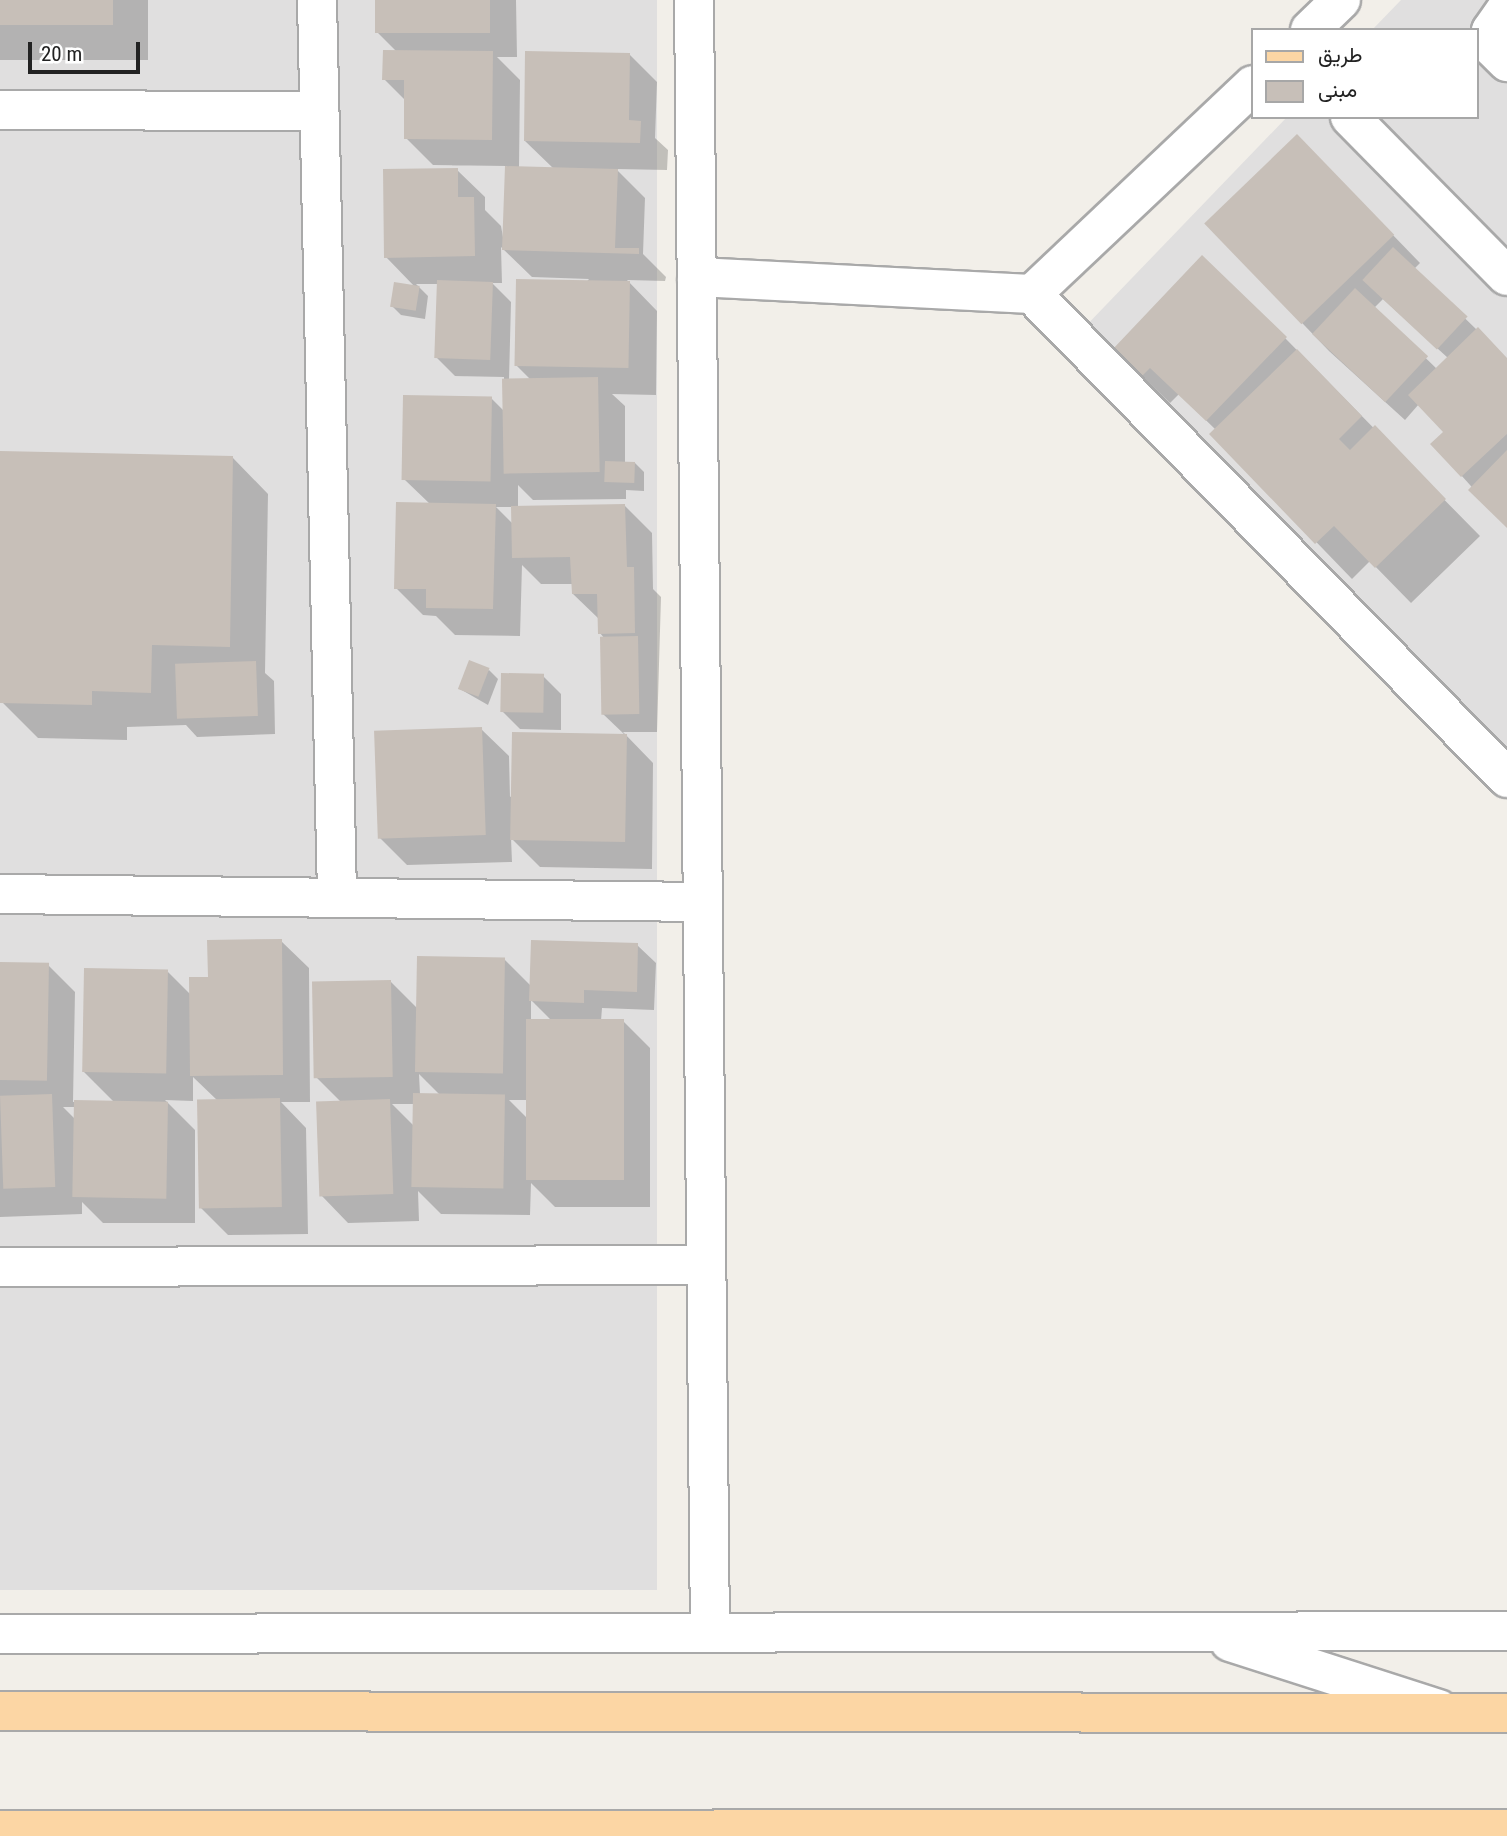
<!DOCTYPE html>
<html>
<head>
<meta charset="utf-8">
<style>
	body { margin:0 }
	#map { position:relative; width:1507px; height:1836px; overflow:hidden; background:#f2efe9; font-family:"Roboto Condensed",Vazirmatn,sans-serif }
	div>[style] { position:absolute }
	.residential>* { inset:0; background:#e0dfdf; transform-origin:0 0 }
	.shadow>* { inset:0; background:#0003; transform-origin:0 0 }
	.building>* { inset:0; background:#c7bfb8; transform-origin:0 0 }
	.roads { filter:drop-shadow(2px 0 #a9a9a9) drop-shadow(-2px 0 #a9a9a9) drop-shadow(0 2px #a9a9a9) drop-shadow(0 -2px #a9a9a9) }
	.minor>* { height:38px; margin:-19px; padding:0 19px; transform-origin:19px; border-radius:19px; background:#fff }
	.major>* { height:38px; margin:-19px; padding:0 19px; transform-origin:19px; border-radius:19px; background:#fcd6a4 }
	span { translate:-50% -50%; white-space:nowrap; text-align:center; line-height:1.15; -webkit-text-stroke:6px #fff; paint-order:stroke }
	.legend { position:absolute; left:1251px; top:28px; width:228px; height:91px; box-sizing:border-box; background:#fff; border:2px solid #a7a7a7; margin:0; padding:9px 12px; list-style:none; font-size:21px; color:#222 }
	.legend li { display:flex; align-items:center; gap:14px; height:35px }
	.legend b { width:35px; border:2px solid #a7a7a7 }
	.scale { position:absolute; left:28px; top:42px; width:112px; height:32px; box-sizing:border-box; border:4px solid #222; border-top:0; padding-left:9px; font-size:21px; line-height:24px; white-space:nowrap; color:#222; -webkit-text-stroke:5px #fff; paint-order:stroke }
</style>
</head>
<body>
<div id="map">
	<div class="residential">
		<i style="left:0;top:0;width:657px;height:1590px"></i>
		<i style="clip-path:polygon(1401px 0,1507px 0,1507px 762px,1080px 332px,1287px 117px,1477px 117px,1477px 30px,1372px 30px)"></i>
	</div>
	<div class="shadow">
		<i style="left:0;top:0;width:148px;height:60px"></i>
		<i style="clip-path:polygon(evenodd,377px 0,516px 0,517px 57px,497px 57px,520px 80px,519px 168px,554px 169px,525px 141px,629px 54px,657px 82px,655px 138px,668px 150px,667px 170px,616px 169px,645px 198px,643px 254px,666px 277px,665px 281px,627px 280px,657px 311px,656px 395px,612px 394px,625px 406px,625px 463px,635px 463px,644px 472px,644px 491px,626px 490px,626px 499px,533px 500px,518px 485px,518px 508px,625px 506px,652px 533px,653px 589px,661px 597px,657px 732px,623px 732px,653px 763px,652px 869px,540px 867px,511px 838px,512px 862px,407px 865px,379px 837px,481px 729px,509px 756px,510px 797px,625px 735px,603px 714px,605px 639px,600px 633px,599px 619px,573px 594px,573px 584px,541px 584px,522px 565px,520px 636px,455px 635px,436px 616px,423px 615px,396px 588px,430px 504px,405px 480px,491px 398px,504px 411px,504px 377px,455px 376px,437px 358px,439px 284px,416px 284px,428px 296px,425px 319px,401px 315px,393px 307px,415px 287px,386px 257px,457px 170px,485px 197px,485px 210px,501px 226px,504px 243px,507px 166px,433px 165px,406px 138px,406px 101px,384px 79px,397px 52px,377px 32px,377px 0,501px 247px,532px 277px,589px 279px,516px 365px,531px 380px,509px 380px,511px 302px,492px 283px,502px 283px,501px 247px,377px 0,496px 507px,512px 507px,513px 524px,496px 507px)"></i>
		<i style="clip-path:polygon(evenodd,1297px 136px,1420px 263px,1414px 269px,1507px 359px,1507px 526px,1433px 444px,1445px 432px,1419px 404px,1405px 420px,1329px 351px,1210px 227px,1297px 136px,1383px 299px,1448px 358px,1437px 369px,1374px 308px,1383px 299px)"></i>
		<i style="clip-path:polygon(1285px 338px,1480px 536px,1411px 603px,1370px 561px,1352px 579px,1212px 434px,1216px 430px,1179px 394px,1170px 403px,1115px 350px)"></i>
		<i style="clip-path:polygon(0 453px,233px 458px,268px 494px,265px 673px,274px 681px,275px 734px,197px 737px,186px 725px,127px 727px,127px 740px,38px 738px,2px 702px)"></i>
		<i style="clip-path:polygon(489px 670px,498px 679px,488px 705px,460px 689px)"></i>
		<i style="clip-path:polygon(543px 676px,561px 694px,561px 730px,520px 729px,502px 711px)"></i>
		<i style="clip-path:polygon(evenodd,281px 941px,309px 968px,310px 1102px,281px 1102px,306px 1128px,308px 1234px,228px 1235px,201px 1208px,218px 1101px,193px 1077px,193px 1101px,165px 1100px,195px 1130px,195px 1223px,103px 1223px,82px 1202px,82px 1214px,0 1217px,0 964px,48px 965px,75px 992px,73px 1102px,114px 1102px,83px 1071px,168px 972px,191px 995px,210px 979px,281px 941px,63px 1107px,76px 1107px,76px 1120px,63px 1107px)"></i>
		<i style="clip-path:polygon(evenodd,637px 945px,656px 963px,654px 1010px,602px 1008px,601px 1021px,623px 1021px,650px 1048px,650px 1207px,555px 1207px,531px 1183px,530px 1215px,441px 1214px,418px 1191px,419px 1221px,348px 1223px,321px 1195px,341px 1102px,316px 1077px,391px 982px,418px 1009px,504px 959px,531px 986px,637px 945px,531px 1000px,552px 1021px,531px 1021px,531px 1000px,637px 945px,419px 1074px,440px 1095px,420px 1094px,419px 1074px,637px 945px,509px 1100px,528px 1100px,528px 1119px,509px 1100px,637px 945px,392px 1104px,415px 1104px,414px 1126px,392px 1104px)"></i>
	</div>
	<div class="building">
		<i style="left:0;top:0;width:113px;height:25px"></i>
		<i style="left:375px;top:0;width:115px;height:33px"></i>
		<i style="clip-path:polygon(383px 50px,493px 51px,492px 140px,404px 139px,404px 80px,382px 80px)"></i>
		<i style="clip-path:polygon(525px 51px,630px 53px,629px 120px,641px 121px,640px 143px,524px 141px)"></i>
		<i style="left:1297px;top:134px;width:140px;height:129px;rotate:46deg"></i>
		<i style="clip-path:polygon(505px 166px,618px 169px,615px 248px,639px 248px,639px 254px,502px 250px)"></i>
		<i style="clip-path:polygon(458px 168px,458px 197px,474px 197px,475px 256px,384px 258px,383px 169px)"></i>
		<i style="left:1393px;top:247px;width:102px;height:45px;rotate:43deg"></i>
		<i style="clip-path:polygon(1202px 255px,1287px 337px,1206px 421px,1150px 368px,1141px 377px,1112px 350px)"></i>
		<i style="left:516px;top:279px;width:114px;height:87px;rotate:1deg"></i>
		<i style="left:437px;top:280px;width:56px;height:78px;rotate:2deg"></i>
		<i style="left:394px;top:282px;width:26px;height:25px;rotate:9deg"></i>
		<i style="left:1355px;top:288px;width:100px;height:63px;rotate:43deg"></i>
		<i style="clip-path:polygon(1478px 327px,1507px 358px,1507px 434px,1461px 477px,1430px 444px,1443px 432px,1408px 395px)"></i>
		<i style="clip-path:polygon(1297px 349px,1362px 416px,1339px 439px,1350px 450px,1375px 425px,1446px 499px,1375px 568px,1334px 526px,1315px 544px,1209px 434px)"></i>
		<i style="left:598px;top:377px;width:95px;height:96px;rotate:89deg"></i>
		<i style="left:403px;top:395px;width:89px;height:85px;rotate:1deg"></i>
		<i style="clip-path:polygon(1507px 450px,1507px 528px,1468px 490px)"></i>
		<i style="clip-path:polygon(0 451px,233px 456px,230px 647px,152px 645px,151px 693px,92px 691px,92px 705px,0 703px)"></i>
		<i style="left:605px;top:461px;width:30px;height:21px;rotate:2deg"></i>
		<i style="clip-path:polygon(396px 502px,496px 504px,493px 609px,426px 608px,426px 589px,394px 589px)"></i>
		<i style="clip-path:polygon(625px 504px,627px 567px,634px 567px,635px 633px,598px 634px,597px 594px,572px 594px,570px 557px,512px 558px,511px 506px)"></i>
		<i style="left:638px;top:636px;width:78px;height:38px;rotate:89deg"></i>
		<i style="left:469px;top:660px;width:22px;height:31px;rotate:21deg"></i>
		<i style="left:256px;top:661px;width:55px;height:81px;rotate:88deg"></i>
		<i style="left:501px;top:673px;width:43px;height:39px;rotate:1deg"></i>
		<i style="left:482px;top:727px;width:108px;height:108px;rotate:88deg"></i>
		<i style="left:512px;top:732px;width:115px;height:108px;rotate:1deg"></i>
		<i style="clip-path:polygon(282px 939px,283px 1075px,190px 1076px,189px 977px,208px 977px,207px 940px)"></i>
		<i style="clip-path:polygon(531px 940px,638px 943px,637px 992px,584px 990px,584px 1003px,529px 1001px)"></i>
		<i style="left:417px;top:956px;width:88px;height:116px;rotate:1deg"></i>
		<i style="left:0;top:962px;width:49px;height:118px;rotate:1deg"></i>
		<i style="left:84px;top:968px;width:84px;height:104px;rotate:1deg"></i>
		<i style="left:391px;top:980px;width:97px;height:79px;rotate:89deg"></i>
		<i style="left:526px;top:1019px;width:98px;height:161px"></i>
		<i style="left:413px;top:1093px;width:92px;height:94px;rotate:1deg"></i>
		<i style="left:52px;top:1094px;width:93px;height:52px;rotate:88deg"></i>
		<i style="left:280px;top:1098px;width:109px;height:83px;rotate:89deg"></i>
		<i style="left:390px;top:1099px;width:95px;height:74px;rotate:88deg"></i>
		<i style="left:74px;top:1100px;width:94px;height:97px;rotate:1deg"></i>
	</div>
	<div class="roads">
		<div class="minor">
			<i style="left:317px;top:0;width:898px;rotate:88.72deg"></i>
			<i style="left:694px;top:0;width:1633px;rotate:89.44deg"></i>
			<i style="left:1507px;top:8px;width:28px;rotate:125deg"></i>
			<i style="left:1491px;top:31px;width:17px;rotate:83deg"></i>
			<i style="left:1493px;top:48px;width:20px;rotate:45deg"></i>
			<i style="left:1310px;top:30px;width:43px;rotate:-44.1deg"></i>
			<i style="left:0;top:110px;width:318px;rotate:0.2deg"></i>
			<i style="left:1350px;top:117px;width:223px;rotate:45.4deg"></i>
			<i style="left:697px;top:277px;width:335px;rotate:2.9deg"></i>
			<i style="left:1032px;top:294px;width:304px;rotate:-43.4deg"></i>
			<i style="left:1032px;top:294px;width:678px;rotate:45.54deg"></i>
			<i style="left:0;top:894px;width:703px;rotate:0.65deg"></i>
			<i style="left:0;top:1267px;width:706px;rotate:-0.16deg"></i>
			<i style="left:0;top:1634px;width:1507px;rotate:-0.11deg"></i>
			<i style="left:1230px;top:1642px;width:219px;rotate:17.8deg"></i>
		</div>
		<div class="major">
			<i style="left:0;top:1711px;width:1507px;rotate:0.08deg"></i>
			<i style="left:0;top:1830px;width:1507px;rotate:-0.04deg"></i>
		</div>
	</div>
	<ul class="legend">
	<li><b style="height:9px;background:#fcd6a4"></b>طريق</li>
	<li><b style="height:19px;background:#c7bfb8"></b>مبنى</li>
	</ul>
	<div class="scale">20 m</div>
</div>
</body>
</html>
